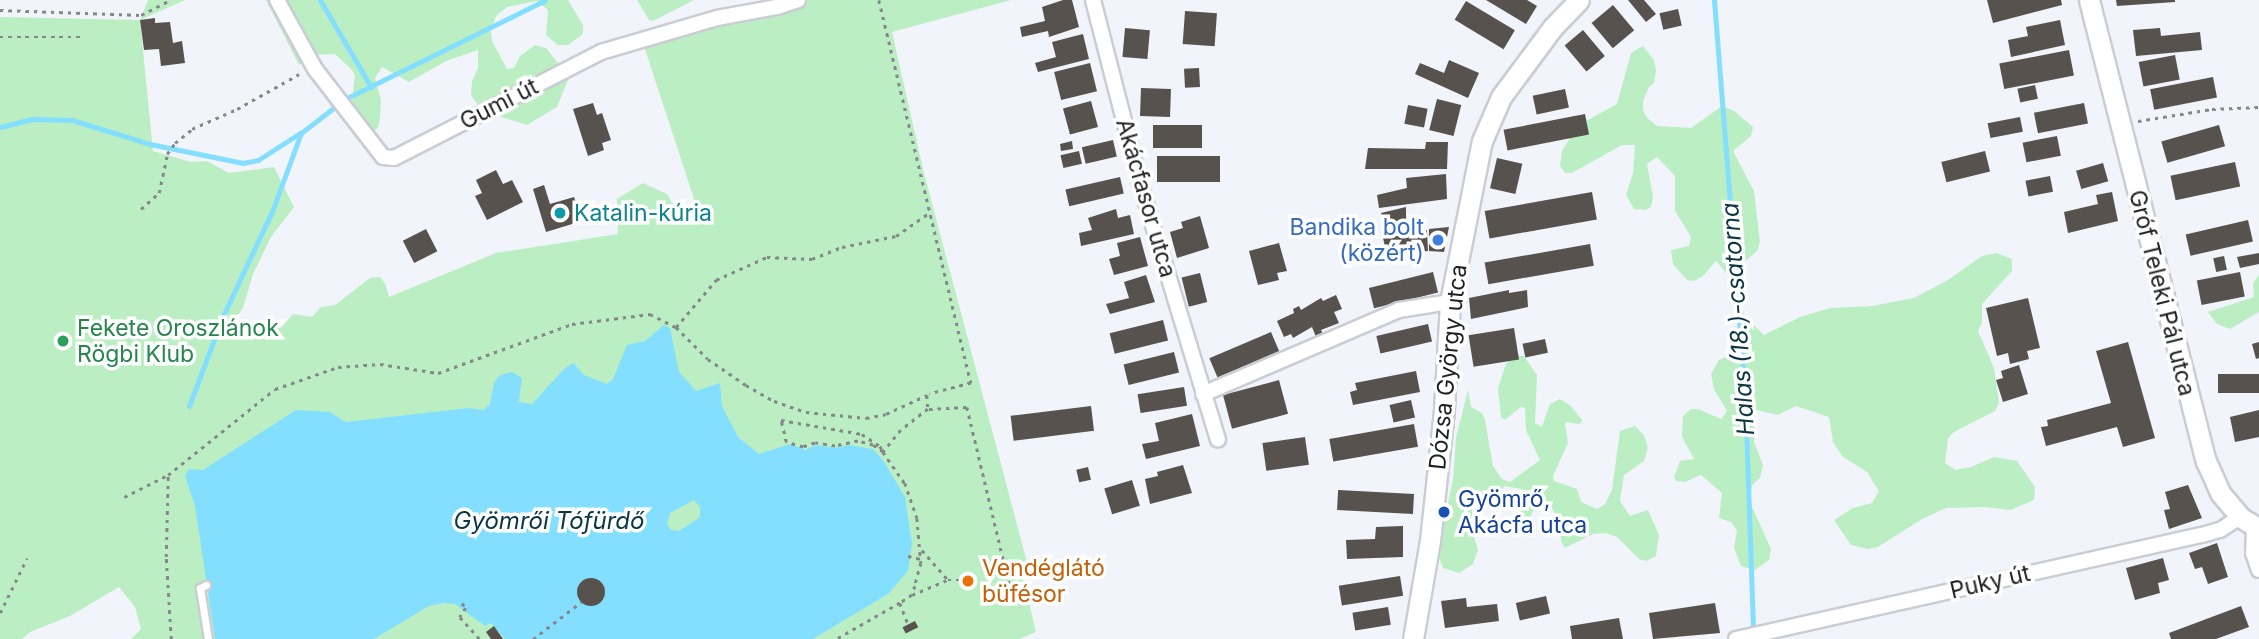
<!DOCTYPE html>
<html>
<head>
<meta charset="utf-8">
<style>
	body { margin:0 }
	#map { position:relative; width:2259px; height:639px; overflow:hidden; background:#f1f4fb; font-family:Inter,sans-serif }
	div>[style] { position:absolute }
	.green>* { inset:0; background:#bbefc3 }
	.water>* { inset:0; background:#84dffe }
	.stream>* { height:5px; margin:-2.5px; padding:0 2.5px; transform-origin:2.5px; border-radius:2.5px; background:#84dffe }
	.building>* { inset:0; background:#57524e; transform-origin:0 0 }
	.round { border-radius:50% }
	.path>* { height:2.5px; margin-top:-1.25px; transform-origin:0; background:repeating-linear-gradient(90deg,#85878c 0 3.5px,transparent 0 8.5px) }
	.roads { filter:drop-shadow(2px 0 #cacdd3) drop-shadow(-2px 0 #cacdd3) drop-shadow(0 2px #cacdd3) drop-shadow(0 -2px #cacdd3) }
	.service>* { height:7px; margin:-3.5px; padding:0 3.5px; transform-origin:3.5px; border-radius:3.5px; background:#fff }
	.minor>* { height:14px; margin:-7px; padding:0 7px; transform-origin:7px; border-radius:7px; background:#fff }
	.secondary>* { height:19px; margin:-9.5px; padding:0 9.5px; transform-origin:9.5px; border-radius:9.5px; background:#fff }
	.dots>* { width:19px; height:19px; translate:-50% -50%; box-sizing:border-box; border:4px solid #fff; border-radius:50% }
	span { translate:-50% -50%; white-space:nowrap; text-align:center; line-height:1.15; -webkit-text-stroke:7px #fff; paint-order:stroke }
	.street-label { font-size:23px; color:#1e1f22 }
	.culture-label { font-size:23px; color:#0d838f }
	.left { translate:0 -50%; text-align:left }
	.shop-label { font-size:23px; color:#366cbe }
	.right { translate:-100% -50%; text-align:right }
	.leisure-label { font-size:23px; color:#27864d }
	.transit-label { font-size:23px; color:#164399 }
	.food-label { font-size:23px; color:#c56008 }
	.water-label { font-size:24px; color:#0b3744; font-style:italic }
</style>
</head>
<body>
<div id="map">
	<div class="green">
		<i style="clip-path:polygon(148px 0,185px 0,140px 20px,153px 151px,191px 162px,207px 161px,229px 173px,274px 167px,294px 207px,271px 237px,253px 274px,243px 308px,231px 325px,258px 331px,282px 327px,293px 314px,312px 317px,321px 307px,335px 305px,370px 278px,380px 277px,385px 283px,389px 297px,496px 253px,618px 234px,617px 199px,643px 183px,667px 194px,672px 203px,702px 213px,696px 205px,642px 40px,798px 0,1011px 0,892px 32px,924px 173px,1029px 570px,1022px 573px,1036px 632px,1019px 639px,131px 639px,141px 629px,135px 607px,119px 587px,70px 616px,30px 632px,22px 639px,0 639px,0 17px,140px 20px)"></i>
		<i style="clip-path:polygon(266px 0,568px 0,583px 25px,583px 34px,568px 45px,558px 45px,546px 35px,548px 10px,537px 1px,507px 7px,496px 16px,491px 31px,492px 41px,507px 69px,514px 68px,520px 56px,535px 45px,546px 48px,569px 77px,557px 107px,527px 125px,482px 111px,471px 95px,472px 81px,478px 68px,478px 50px,446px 61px,409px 82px,382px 67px,375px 78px,381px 100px,380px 118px,378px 128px,369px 133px,352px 103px,355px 75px,351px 69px,335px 54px,315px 55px,299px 65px)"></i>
		<i style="clip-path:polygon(637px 0,694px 0,653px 21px,649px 20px)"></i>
		<i style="clip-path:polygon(1643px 46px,1654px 60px,1656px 71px,1654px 83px,1649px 87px,1643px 101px,1643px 110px,1647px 118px,1657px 126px,1691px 128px,1722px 106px,1734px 111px,1753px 127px,1751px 136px,1733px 151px,1754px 191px,1760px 242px,1757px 251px,1737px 268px,1734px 290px,1746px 318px,1764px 335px,1800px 317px,1830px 308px,1872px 306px,1914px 298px,1948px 280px,1982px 256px,1996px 253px,2012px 259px,2012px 271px,1982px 304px,1982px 323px,1978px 331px,1994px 368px,1999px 403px,1995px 411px,1954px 432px,1948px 438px,1945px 463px,1955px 470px,1971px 467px,1994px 457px,2017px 461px,2035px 487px,2034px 500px,2010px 510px,1985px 507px,1946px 508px,1922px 519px,1878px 547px,1868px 549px,1851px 545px,1834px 520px,1853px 508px,1872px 503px,1879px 491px,1867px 472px,1843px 457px,1833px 442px,1829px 417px,1796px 406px,1778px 415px,1756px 410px,1751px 417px,1755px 423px,1754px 442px,1763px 465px,1760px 478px,1752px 485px,1749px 500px,1771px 549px,1769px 560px,1755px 570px,1741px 566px,1734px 548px,1737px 531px,1731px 522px,1719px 518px,1722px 493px,1701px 475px,1685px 482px,1676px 481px,1674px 477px,1680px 461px,1694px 459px,1682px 437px,1683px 416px,1691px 409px,1698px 409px,1721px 419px,1727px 411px,1714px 389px,1711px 374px,1719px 360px,1729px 355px,1739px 355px,1742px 351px,1728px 275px,1716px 261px,1703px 276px,1694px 281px,1687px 280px,1673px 264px,1671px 250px,1689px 246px,1691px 237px,1675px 211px,1675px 176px,1657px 157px,1647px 164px,1653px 197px,1651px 207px,1646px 210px,1634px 209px,1626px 195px,1633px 173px,1635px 145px,1622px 145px,1572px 173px,1565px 173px,1560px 166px,1562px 151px,1573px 133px,1586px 121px,1617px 104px,1631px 53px)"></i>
		<i style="clip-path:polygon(2259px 275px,2259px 312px,2230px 329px,2217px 324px,2208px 312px,2254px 297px,2253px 283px)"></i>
		<i style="clip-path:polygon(1514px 356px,1524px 356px,1537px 375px,1535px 423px,1542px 427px,1550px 404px,1560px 399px,1571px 406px,1582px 420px,1580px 424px,1565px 422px,1568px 443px,1553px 476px,1554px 481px,1577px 489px,1581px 502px,1597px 509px,1605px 504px,1612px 490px,1620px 431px,1635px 426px,1644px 435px,1648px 448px,1644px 461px,1624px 475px,1620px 501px,1630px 516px,1648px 510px,1659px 535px,1656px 556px,1646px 561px,1639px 559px,1617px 537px,1606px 533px,1593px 534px,1565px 548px,1561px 541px,1559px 519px,1548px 502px,1539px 498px,1529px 520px,1517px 525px,1526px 490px,1505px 486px,1498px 492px,1477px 497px,1472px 508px,1472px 529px,1478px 550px,1473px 564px,1459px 573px,1443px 568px,1439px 557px,1441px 535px,1453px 480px,1456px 438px,1468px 390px,1471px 407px,1482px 413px,1485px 420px,1493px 466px,1502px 479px,1510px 482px,1540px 460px,1526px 430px,1525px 408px,1521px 407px,1505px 420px,1501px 417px,1498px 388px,1506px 364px)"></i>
	</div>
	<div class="water">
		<i style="clip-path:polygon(evenodd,664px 325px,670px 328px,679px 372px,696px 391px,720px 383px,722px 406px,738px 437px,759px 454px,790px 444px,805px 450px,816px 445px,835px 448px,849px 445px,873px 449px,883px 460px,905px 497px,912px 543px,908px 571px,888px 594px,813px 639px,505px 639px,491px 623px,485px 626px,455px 604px,444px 603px,429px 606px,374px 639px,215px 639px,195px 506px,185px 476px,189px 469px,203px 470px,296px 410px,330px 412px,346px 422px,468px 408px,484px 410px,490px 404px,494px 383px,500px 375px,512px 372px,522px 378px,519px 402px,532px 404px,564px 369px,573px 363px,584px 375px,607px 384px,613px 379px,627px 345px,645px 341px,664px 325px,694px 500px,700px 507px,700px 517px,679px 531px,671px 530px,667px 524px,670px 513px,694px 500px)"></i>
	</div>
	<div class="stream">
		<i style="left:320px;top:0;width:101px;rotate:59.6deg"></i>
		<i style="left:1714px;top:0;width:399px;rotate:85.5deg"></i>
		<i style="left:1745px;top:398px;width:234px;rotate:88deg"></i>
		<i style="left:0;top:127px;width:33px;rotate:-14deg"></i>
		<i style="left:32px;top:119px;width:40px;rotate:1.4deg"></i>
		<i style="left:72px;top:120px;width:82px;rotate:17.1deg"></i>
		<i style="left:150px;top:144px;width:95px;rotate:11.5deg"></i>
		<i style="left:243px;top:163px;width:15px;rotate:-11deg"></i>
		<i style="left:258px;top:160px;width:50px;rotate:-32.7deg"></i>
		<i style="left:189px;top:406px;width:94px;rotate:-69.4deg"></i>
		<i style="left:222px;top:318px;width:120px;rotate:-64.9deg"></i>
		<i style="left:273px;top:209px;width:81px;rotate:-69.8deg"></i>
		<i style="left:301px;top:133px;width:56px;rotate:-37.7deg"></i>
		<i style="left:345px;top:99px;width:223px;rotate:-26.3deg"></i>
	</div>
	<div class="building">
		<i style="clip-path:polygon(1063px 0,1072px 0,1079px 27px,1049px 37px,1048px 31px,1022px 37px,1020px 27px,1045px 21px,1042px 7px)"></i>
		<i style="clip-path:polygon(1486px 0,1527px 0,1537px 6px,1526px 24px)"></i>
		<i style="clip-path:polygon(1628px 0,1644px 0,1656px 14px,1646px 22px)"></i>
		<i style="clip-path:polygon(1987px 0,2061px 0,2062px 5px,1993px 23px)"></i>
		<i style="clip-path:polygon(2116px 0,2175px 0,2175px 2px,2117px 6px)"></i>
		<i style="left:1466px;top:1px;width:57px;height:22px;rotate:31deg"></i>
		<i style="left:1613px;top:5px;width:33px;height:28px;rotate:50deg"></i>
		<i style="left:1678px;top:9px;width:17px;height:19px;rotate:77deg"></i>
		<i style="left:1185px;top:11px;width:32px;height:33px;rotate:4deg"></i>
		<i style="clip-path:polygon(155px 18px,155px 23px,170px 22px,173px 43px,182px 41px,185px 63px,161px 66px,159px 49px,144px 50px,140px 20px)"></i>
		<i style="clip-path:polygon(2060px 20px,2065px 45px,2011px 57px,2008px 40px,2028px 36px,2026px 27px)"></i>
		<i style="left:1125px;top:28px;width:25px;height:29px;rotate:5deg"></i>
		<i style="clip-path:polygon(2160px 28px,2161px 36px,2200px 32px,2202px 50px,2136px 56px,2133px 30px)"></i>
		<i style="left:1583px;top:30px;width:34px;height:24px;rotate:50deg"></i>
		<i style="clip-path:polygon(1083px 34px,1089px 59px,1038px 72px,1035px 63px,1056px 57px,1052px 42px)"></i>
		<i style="left:2069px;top:50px;width:26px;height:71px;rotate:79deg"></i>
		<i style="left:2175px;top:55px;width:25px;height:37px;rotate:79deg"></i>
		<i style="clip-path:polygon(1449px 60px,1479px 73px,1468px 98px,1415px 74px,1420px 63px,1444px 73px)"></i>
		<i style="left:1090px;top:63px;width:29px;height:37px;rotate:76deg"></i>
		<i style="left:1199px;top:68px;width:19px;height:15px;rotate:87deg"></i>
		<i style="left:2213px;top:77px;width:21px;height:64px;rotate:79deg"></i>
		<i style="left:2035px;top:85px;width:14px;height:18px;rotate:78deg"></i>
		<i style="left:1141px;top:88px;width:30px;height:28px;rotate:2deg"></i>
		<i style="left:1565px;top:89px;width:19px;height:33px;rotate:78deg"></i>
		<i style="left:1437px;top:99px;width:25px;height:32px;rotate:14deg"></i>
		<i style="left:1091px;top:101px;width:27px;height:29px;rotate:75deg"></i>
		<i style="clip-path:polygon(593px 103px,597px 115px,602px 113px,611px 140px,602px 143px,604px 150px,588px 156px,573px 109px)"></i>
		<i style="left:2084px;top:103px;width:21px;height:51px;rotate:79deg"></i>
		<i style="left:1408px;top:105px;width:20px;height:19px;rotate:11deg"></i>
		<i style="left:1585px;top:114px;width:21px;height:83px;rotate:79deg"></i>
		<i style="left:2020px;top:117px;width:15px;height:33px;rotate:79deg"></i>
		<i style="left:1202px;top:125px;width:23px;height:49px;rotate:90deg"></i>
		<i style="left:2219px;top:125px;width:22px;height:60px;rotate:74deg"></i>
		<i style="left:2057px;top:136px;width:20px;height:35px;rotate:79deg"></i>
		<i style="left:1113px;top:140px;width:17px;height:32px;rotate:77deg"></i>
		<i style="clip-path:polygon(1072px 141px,1073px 149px,1061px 151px,1060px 144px)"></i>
		<i style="clip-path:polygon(1426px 142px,1448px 142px,1447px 169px,1365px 169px,1368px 148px,1425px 149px)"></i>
		<i style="left:1079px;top:151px;width:13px;height:19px;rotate:77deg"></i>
		<i style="left:1985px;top:151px;width:21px;height:45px;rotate:76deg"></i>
		<i style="left:1220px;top:156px;width:26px;height:63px;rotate:90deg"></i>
		<i style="left:1497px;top:158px;width:26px;height:31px;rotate:13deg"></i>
		<i style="left:2235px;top:162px;width:25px;height:66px;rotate:78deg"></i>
		<i style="left:2103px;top:163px;width:19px;height:28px;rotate:74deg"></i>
		<i style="clip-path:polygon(496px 170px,503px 184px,512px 180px,523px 202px,487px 220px,475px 196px,482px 193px,476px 180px)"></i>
		<i style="clip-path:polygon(1446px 174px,1447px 199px,1379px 208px,1377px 195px,1407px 188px,1406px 178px)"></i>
		<i style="left:2050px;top:176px;width:16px;height:25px;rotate:79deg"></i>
		<i style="left:1120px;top:177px;width:17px;height:56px;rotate:77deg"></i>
		<i style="clip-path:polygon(544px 185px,550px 204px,574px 197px,582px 221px,546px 232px,533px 189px)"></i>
		<i style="left:1592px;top:192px;width:28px;height:109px;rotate:80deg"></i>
		<i style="clip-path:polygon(2112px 192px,2118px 221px,2068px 233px,2064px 212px,2098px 204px,2096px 195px)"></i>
		<i style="clip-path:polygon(1406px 207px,1406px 220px,1384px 226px,1381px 213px)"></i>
		<i style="clip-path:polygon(1116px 209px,1118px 218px,1130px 215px,1134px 234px,1081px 246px,1079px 233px,1092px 230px,1088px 218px)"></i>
		<i style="clip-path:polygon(1200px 216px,1209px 248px,1177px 258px,1170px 232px,1183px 228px,1181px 222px)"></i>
		<i style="left:2248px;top:220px;width:22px;height:64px;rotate:77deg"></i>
		<i style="clip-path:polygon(1449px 227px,1444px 252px,1429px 251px,1429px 229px)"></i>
		<i style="left:426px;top:229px;width:25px;height:26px;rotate:63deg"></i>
		<i style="clip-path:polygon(1427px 230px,1428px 251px,1387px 256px,1383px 238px)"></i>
		<i style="clip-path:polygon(1140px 237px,1148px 266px,1114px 275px,1109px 259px,1120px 256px,1117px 243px)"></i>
		<i style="clip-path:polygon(1279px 243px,1287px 271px,1277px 273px,1279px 280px,1258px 285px,1249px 251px)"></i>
		<i style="left:1590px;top:244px;width:22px;height:107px;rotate:80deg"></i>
		<i style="clip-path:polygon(2259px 253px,2259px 264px,2240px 268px,2237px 257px)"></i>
		<i style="left:2224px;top:256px;width:14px;height:11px;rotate:78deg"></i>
		<i style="left:1433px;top:272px;width:21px;height:66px;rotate:76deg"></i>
		<i style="left:2240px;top:272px;width:25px;height:44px;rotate:79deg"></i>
		<i style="left:1200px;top:273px;width:30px;height:19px;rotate:76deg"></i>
		<i style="clip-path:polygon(1146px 275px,1155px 302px,1110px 314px,1106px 304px,1129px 298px,1124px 282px)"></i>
		<i style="clip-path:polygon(1509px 290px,1509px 293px,1527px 290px,1528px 307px,1471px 319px,1469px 298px)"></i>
		<i style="clip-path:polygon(1336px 295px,1342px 309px,1334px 312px,1339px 323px,1321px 330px,1323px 334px,1316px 337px,1312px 327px,1293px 338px,1291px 334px,1284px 337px,1277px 321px,1294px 313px,1293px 309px,1299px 306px,1301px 310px,1321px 298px,1323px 301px)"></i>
		<i style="clip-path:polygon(2028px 298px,2040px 348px,2027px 351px,2029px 359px,2010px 364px,2008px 353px,1997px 356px,1986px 308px)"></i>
		<i style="left:1163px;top:320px;width:21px;height:55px;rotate:76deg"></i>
		<i style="left:1428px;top:324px;width:18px;height:53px;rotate:77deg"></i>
		<i style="left:1514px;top:328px;width:32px;height:46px;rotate:81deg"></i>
		<i style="left:1271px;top:332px;width:21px;height:67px;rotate:67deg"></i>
		<i style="left:1545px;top:339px;width:14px;height:23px;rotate:78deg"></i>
		<i style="clip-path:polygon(2128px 342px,2155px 438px,2123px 447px,2117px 427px,2046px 446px,2041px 427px,2048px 426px,2047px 420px,2111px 403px,2096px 351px)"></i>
		<i style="clip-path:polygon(2259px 342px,2259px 358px,2256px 359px,2252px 344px)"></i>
		<i style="left:1174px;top:352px;width:21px;height:52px;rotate:76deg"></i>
		<i style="clip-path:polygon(2019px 365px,2028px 394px,2003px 402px,1996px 380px,2003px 378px,2001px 371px)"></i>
		<i style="clip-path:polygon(1416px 371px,1420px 392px,1353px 405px,1350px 392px,1357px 390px,1355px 383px)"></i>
		<i style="left:2259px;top:374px;width:19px;height:41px;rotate:90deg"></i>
		<i style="left:1279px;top:380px;width:35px;height:58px;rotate:75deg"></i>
		<i style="left:1184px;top:387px;width:19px;height:47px;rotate:81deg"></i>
		<i style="left:1411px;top:400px;width:18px;height:22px;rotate:77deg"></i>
		<i style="left:1091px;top:406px;width:25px;height:81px;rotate:83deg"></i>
		<i style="clip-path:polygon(2259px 410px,2259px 437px,2235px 442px,2230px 417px)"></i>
		<i style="clip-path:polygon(1192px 414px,1200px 446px,1146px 459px,1142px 444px,1159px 441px,1155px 423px)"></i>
		<i style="left:1414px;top:424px;width:23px;height:86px;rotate:80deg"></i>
		<i style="left:1305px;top:437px;width:28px;height:43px;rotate:82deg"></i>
		<i style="clip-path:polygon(1183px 465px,1192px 493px,1150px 504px,1145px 479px,1158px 476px,1157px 472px)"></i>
		<i style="left:1088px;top:467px;width:13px;height:12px;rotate:77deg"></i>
		<i style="left:1132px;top:480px;width:27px;height:29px;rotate:73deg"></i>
		<i style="clip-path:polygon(2188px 485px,2202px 518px,2169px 529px,2164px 510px,2170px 509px,2165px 492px)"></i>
		<i style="left:1414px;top:494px;width:20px;height:76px;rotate:93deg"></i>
		<i style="clip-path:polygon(1403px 526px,1403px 557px,1347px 559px,1346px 540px,1375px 539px,1376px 527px)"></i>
		<i style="clip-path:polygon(2217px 543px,2228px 577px,2208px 584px,2202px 567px,2195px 569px,2189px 553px)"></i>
		<i style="clip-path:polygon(2163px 558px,2169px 580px,2158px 583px,2160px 593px,2135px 600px,2126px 568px)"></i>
		<i style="left:1400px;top:576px;width:20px;height:62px;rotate:81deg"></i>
		<i class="round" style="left:577px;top:578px;width:28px;height:28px"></i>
		<i style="left:1546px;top:596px;width:18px;height:31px;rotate:77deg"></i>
		<i style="clip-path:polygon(1466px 598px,1467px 607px,1497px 604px,1499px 621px,1445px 628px,1441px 601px)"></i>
		<i style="clip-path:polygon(1715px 603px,1720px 633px,1653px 639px,1649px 613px)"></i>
		<i style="clip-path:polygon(2241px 606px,2249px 627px,2216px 639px,2171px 639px,2169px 633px)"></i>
		<i style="left:1388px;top:607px;width:18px;height:36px;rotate:81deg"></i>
		<i style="clip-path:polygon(1619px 618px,1623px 639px,1572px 639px,1570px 626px)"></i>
		<i style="left:915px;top:621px;width:7px;height:14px;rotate:63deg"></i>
		<i style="clip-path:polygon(494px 626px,503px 639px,491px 639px,486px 632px)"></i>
	</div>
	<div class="path">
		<i style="left:879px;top:0;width:394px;rotate:76.5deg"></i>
		<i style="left:971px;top:383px;width:43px;rotate:165.3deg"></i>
		<i style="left:0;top:10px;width:141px;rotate:2deg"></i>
		<i style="left:141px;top:15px;width:34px;rotate:-27deg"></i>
		<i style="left:0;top:37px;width:82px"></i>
		<i style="left:2138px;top:121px;width:75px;rotate:-9.2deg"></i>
		<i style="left:2212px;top:109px;width:47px;rotate:-2.4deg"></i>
		<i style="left:141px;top:209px;width:24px;rotate:-42deg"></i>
		<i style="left:159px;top:193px;width:40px;rotate:-78deg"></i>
		<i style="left:167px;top:154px;width:14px;rotate:-54deg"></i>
		<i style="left:175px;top:143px;width:22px;rotate:-39deg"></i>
		<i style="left:192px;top:129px;width:49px;rotate:-24deg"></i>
		<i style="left:237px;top:109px;width:71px;rotate:-29.4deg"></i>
		<i style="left:676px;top:327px;width:62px;rotate:-49.6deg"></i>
		<i style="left:716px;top:280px;width:56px;rotate:-24.3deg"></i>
		<i style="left:767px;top:257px;width:45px;rotate:2.5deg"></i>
		<i style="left:812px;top:259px;width:32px;rotate:-22deg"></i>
		<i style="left:842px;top:247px;width:55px;rotate:-11.5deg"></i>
		<i style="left:896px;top:236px;width:40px;rotate:-34.9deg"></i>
		<i style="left:929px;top:409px;width:38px;rotate:-3deg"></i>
		<i style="left:967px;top:407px;width:186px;rotate:76.6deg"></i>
		<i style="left:781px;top:420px;width:82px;rotate:9.8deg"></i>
		<i style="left:862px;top:434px;width:22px;rotate:34deg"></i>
		<i style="left:880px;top:446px;width:7px;rotate:63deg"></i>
		<i style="left:883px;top:452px;width:12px;rotate:-145deg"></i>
		<i style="left:873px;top:445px;width:16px;rotate:-165deg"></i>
		<i style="left:858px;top:441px;width:24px;rotate:168deg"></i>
		<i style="left:835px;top:446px;width:20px;rotate:-171deg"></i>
		<i style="left:815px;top:443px;width:13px;rotate:162deg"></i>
		<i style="left:803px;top:447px;width:18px;rotate:-164deg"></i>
		<i style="left:786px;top:442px;width:23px;rotate:-103deg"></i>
		<i style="left:124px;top:497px;width:49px;rotate:-26.6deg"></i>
		<i style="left:922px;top:550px;width:40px;rotate:49deg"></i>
		<i style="left:908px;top:556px;width:13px;rotate:13deg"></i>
		<i style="left:912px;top:595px;width:39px;rotate:-23deg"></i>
		<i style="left:948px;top:580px;width:14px"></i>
		<i style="left:462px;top:603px;width:6px;rotate:51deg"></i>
		<i style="left:466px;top:608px;width:11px;rotate:124deg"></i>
		<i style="left:460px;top:617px;width:30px;rotate:48deg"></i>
		<i style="left:900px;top:603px;width:22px;rotate:69deg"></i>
		<i style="left:0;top:613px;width:61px;rotate:-63.9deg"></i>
		<i style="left:171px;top:639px;width:82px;rotate:-93.5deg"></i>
		<i style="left:166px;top:557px;width:82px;rotate:-88.6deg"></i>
		<i style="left:168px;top:475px;width:137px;rotate:-38.8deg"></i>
		<i style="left:275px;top:389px;width:67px;rotate:-19.2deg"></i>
		<i style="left:338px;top:367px;width:42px;rotate:-4.1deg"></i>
		<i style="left:380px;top:364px;width:59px;rotate:8.8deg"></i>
		<i style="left:438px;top:373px;width:143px;rotate:-20.1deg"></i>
		<i style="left:572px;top:324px;width:79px;rotate:-7.3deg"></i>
		<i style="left:650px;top:314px;width:29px;rotate:27deg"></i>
		<i style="left:676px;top:327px;width:45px;rotate:45deg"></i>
		<i style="left:708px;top:359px;width:46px;rotate:34.4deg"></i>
		<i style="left:746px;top:385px;width:32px;rotate:30deg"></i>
		<i style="left:774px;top:401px;width:34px;rotate:19deg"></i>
		<i style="left:806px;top:412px;width:60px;rotate:5.7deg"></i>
		<i style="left:866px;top:418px;width:20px;rotate:-11deg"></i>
		<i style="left:886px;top:414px;width:45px;rotate:-24.9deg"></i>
		<i style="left:927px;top:395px;width:14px;rotate:86deg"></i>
		<i style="left:928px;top:409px;width:34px;rotate:142deg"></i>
		<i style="left:901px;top:430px;width:28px;rotate:129deg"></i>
		<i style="left:883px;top:452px;width:38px;rotate:55deg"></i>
		<i style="left:905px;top:483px;width:37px;rotate:71deg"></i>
		<i style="left:917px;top:518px;width:45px;rotate:84.9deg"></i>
		<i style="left:921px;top:563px;width:24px;rotate:105deg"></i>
		<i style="left:915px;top:586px;width:9px;rotate:108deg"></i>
		<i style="left:912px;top:595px;width:14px;rotate:146deg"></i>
		<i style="left:900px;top:603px;width:73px;rotate:150.3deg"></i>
		<i style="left:533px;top:639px;width:61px;rotate:-37.6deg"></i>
	</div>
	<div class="roads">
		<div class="service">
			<i style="left:206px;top:585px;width:7px;rotate:153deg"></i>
			<i style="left:200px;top:588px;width:52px;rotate:81.1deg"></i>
		</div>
		<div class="minor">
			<i style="left:277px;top:0;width:79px;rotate:61.2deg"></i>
			<i style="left:315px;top:69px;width:111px;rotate:52.3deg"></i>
			<i style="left:383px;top:157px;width:11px;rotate:5deg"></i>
			<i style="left:394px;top:158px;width:233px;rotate:-27.1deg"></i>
			<i style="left:601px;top:52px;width:121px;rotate:-16.3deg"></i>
			<i style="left:717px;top:18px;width:61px;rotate:-10.4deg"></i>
			<i style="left:777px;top:7px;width:22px;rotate:-18deg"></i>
			<i style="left:1093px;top:0;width:189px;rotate:75.6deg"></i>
			<i style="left:1140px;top:183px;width:268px;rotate:73.1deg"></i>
			<i style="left:1203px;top:394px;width:213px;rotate:-23.2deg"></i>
			<i style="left:1399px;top:310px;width:52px;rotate:-8.9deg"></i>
			<i style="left:2254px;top:528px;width:25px;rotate:92deg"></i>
			<i style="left:2253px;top:553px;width:18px;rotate:71deg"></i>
			<i style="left:1736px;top:639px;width:477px;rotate:-12.6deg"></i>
			<i style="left:2202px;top:535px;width:19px;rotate:-16deg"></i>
			<i style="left:2220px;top:530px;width:24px;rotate:-33deg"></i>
		</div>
		<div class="secondary">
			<i style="left:2089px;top:0;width:476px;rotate:75.8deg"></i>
			<i style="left:2206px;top:461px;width:36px;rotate:66deg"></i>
			<i style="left:2221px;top:494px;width:30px;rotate:50deg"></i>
			<i style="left:2240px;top:517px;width:22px;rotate:32deg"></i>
			<i style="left:1413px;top:639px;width:99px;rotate:-80.2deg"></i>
			<i style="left:1430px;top:541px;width:133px;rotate:-83.9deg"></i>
			<i style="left:1444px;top:409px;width:107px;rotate:-86.8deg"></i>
			<i style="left:1450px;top:302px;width:164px;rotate:-78.8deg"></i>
			<i style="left:1482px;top:141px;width:48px;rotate:-66.6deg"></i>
			<i style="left:1501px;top:97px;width:87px;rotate:-53.4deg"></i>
			<i style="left:1553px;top:27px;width:37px;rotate:-46deg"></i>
		</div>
	</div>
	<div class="dots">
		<i style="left:560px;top:213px;background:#0f9aa8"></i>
		<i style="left:1438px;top:240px;background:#3f7fe0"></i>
		<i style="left:63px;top:341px;background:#2e9e5b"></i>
		<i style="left:1444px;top:512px;background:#1a4fb4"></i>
		<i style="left:968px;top:581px;background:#e8710a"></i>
	</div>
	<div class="street-label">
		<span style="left:499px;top:104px;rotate:-27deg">Gumi út</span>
		<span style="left:1146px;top:198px;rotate:74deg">Akácfasor utca</span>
		<span style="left:2162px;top:293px;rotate:76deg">Gróf Teleki Pál utca</span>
		<span style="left:1448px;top:367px;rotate:-84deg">Dózsa György utca</span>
		<span style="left:1990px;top:582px;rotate:-13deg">Puky út</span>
	</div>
	<div class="culture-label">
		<span class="left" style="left:574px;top:213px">Katalin-kúria</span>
	</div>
	<div class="shop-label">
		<span class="right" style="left:1424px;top:240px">Bandika bolt<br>(közért)</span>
	</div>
	<div class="leisure-label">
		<span class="left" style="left:77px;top:341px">Fekete Oroszlánok<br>Rögbi Klub</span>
	</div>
	<div class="transit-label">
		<span class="left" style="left:1458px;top:512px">Gyömrő,<br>Akácfa utca</span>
	</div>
	<div class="food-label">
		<span class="left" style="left:982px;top:581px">Vendéglátó<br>büfésor</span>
	</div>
	<div class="water-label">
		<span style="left:1738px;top:319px;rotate:-94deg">Halas (18.)-csatorna</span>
		<span style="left:549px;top:521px">Gyömrői Tófürdő</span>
	</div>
</div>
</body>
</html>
